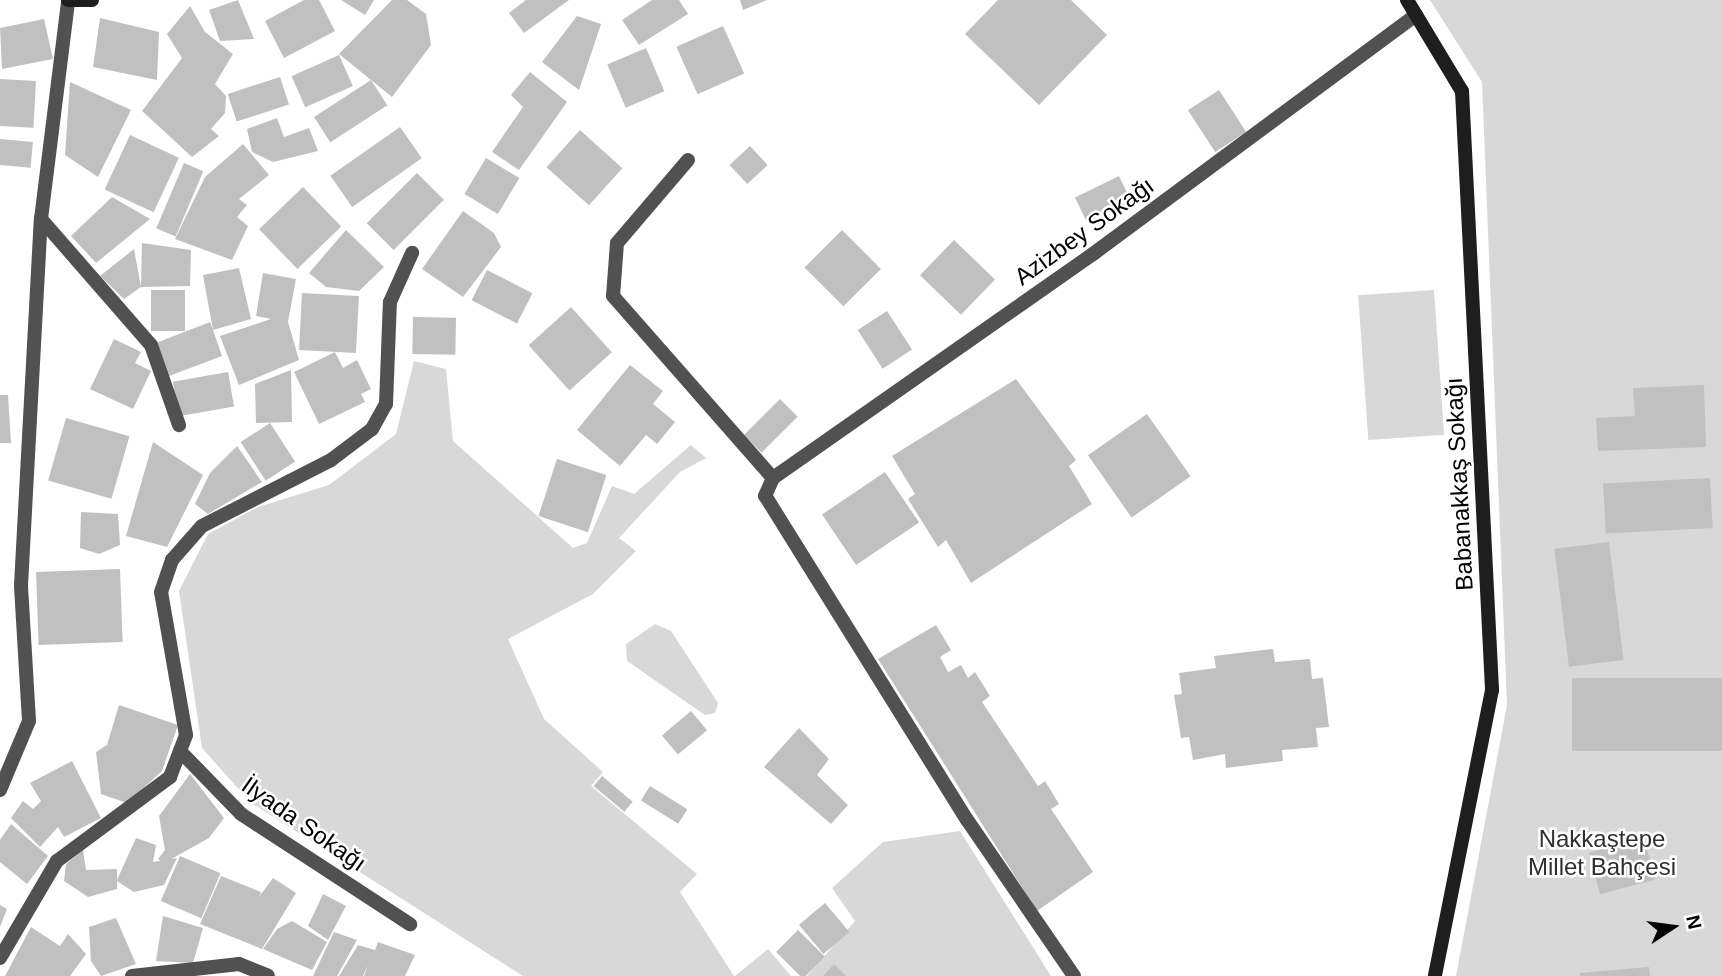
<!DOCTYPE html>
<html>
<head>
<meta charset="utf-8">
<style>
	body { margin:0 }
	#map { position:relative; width:1722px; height:976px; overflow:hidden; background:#fff; font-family:Arial,sans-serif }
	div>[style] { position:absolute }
	.green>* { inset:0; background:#d8d8d8; transform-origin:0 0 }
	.building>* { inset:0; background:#c0c0c0; transform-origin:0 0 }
	.street>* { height:14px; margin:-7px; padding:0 7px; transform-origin:7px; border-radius:7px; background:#515151 }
	.secondary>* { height:14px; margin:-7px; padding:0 7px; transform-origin:7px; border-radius:7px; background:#1e1e1e }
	span { translate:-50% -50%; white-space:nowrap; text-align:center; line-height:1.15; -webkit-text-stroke:5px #fff; paint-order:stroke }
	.street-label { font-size:24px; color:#000 }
	.park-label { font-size:24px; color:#2f2f2f }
	.north { position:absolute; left:1638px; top:892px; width:70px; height:70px; -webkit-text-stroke:5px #fff; paint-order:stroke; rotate:77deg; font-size:19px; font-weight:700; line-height:28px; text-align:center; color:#000 }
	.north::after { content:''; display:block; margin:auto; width:24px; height:32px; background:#000; clip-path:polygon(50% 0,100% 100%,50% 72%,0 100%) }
</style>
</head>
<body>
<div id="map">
	<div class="green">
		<i style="clip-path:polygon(1430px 0,1722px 0,1722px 976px,1456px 976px,1507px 705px,1482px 82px)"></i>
		<i style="left:1434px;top:290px;width:145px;height:76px;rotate:86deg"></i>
		<i style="clip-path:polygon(414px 361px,446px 369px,453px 441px,573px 548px,587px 543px,612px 486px,634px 494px,691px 445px,706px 458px,680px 472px,619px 538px,636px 551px,593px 594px,508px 639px,544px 719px,603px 772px,591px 786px,697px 874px,680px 892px,734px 976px,523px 976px,250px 802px,202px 748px,179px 591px,208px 534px,258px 507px,329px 485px,396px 434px)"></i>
		<i style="clip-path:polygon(655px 624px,671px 631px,718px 703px,715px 713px,705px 715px,627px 661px,626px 644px)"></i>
		<i style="clip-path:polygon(960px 831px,1051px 976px,807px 976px,855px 921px,832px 888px,883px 842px)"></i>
		<i style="clip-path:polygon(768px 949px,791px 976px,735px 976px)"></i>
	</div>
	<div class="building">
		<i style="clip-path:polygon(238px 0,254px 39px,220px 41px,209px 10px)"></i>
		<i style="clip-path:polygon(304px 0,319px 0,335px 31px,284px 58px,265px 21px)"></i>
		<i style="clip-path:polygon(341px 0,374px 0,365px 15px)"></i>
		<i style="clip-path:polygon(392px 0,407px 0,426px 14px,431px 45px,392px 97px,339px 54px)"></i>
		<i style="clip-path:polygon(526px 0,569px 0,524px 33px,509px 13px)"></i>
		<i style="clip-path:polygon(652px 0,679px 0,688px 14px,639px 45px,622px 20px)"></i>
		<i style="clip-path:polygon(740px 0,767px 0,743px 10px)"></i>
		<i style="clip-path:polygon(998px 0,1071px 0,1107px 35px,1039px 105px,965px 34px)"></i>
		<i style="clip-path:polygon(190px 6px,205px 32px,233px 54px,215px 84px,226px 96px,225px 113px,211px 129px,219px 136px,192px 157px,142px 111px,182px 58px,167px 34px)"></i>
		<i style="clip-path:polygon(577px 16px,601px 24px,579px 90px,542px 62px)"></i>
		<i style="clip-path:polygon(100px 18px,159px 32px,157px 80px,93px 67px)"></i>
		<i style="clip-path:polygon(44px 19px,53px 59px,2px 69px,0 28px)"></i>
		<i style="left:723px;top:26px;width:52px;height:51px;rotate:66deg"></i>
		<i style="left:646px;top:48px;width:47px;height:42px;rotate:67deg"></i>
		<i style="left:339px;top:55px;width:34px;height:52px;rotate:66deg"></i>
		<i style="clip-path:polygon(530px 72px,567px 102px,519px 170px,492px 152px,523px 107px,511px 95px)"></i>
		<i style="left:280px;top:77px;width:29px;height:55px;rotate:72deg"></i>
		<i style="left:0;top:79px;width:36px;height:47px;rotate:3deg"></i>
		<i style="left:371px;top:80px;width:30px;height:68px;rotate:57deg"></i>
		<i style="clip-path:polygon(70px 82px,131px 110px,98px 177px,65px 155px)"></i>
		<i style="left:1219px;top:90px;width:50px;height:37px;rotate:57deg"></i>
		<i style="clip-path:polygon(277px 118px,284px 137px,309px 128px,318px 151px,273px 162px,252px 152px,247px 129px)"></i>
		<i style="left:400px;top:127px;width:38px;height:85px;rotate:55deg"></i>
		<i style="left:580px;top:130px;width:57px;height:50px;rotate:42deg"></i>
		<i style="left:130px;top:135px;width:54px;height:60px;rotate:25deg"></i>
		<i style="left:0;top:139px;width:33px;height:26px;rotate:5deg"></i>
		<i style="clip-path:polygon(243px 144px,269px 175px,239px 199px,247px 205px,237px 217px,248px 226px,232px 260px,175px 239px,205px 177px)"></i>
		<i style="left:750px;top:146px;width:26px;height:28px;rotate:47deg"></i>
		<i style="left:486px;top:158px;width:39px;height:42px;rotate:31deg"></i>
		<i style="left:184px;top:163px;width:21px;height:71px;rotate:23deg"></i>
		<i style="left:417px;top:173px;width:38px;height:71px;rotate:45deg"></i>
		<i style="left:1119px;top:176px;width:28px;height:49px;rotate:64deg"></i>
		<i style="left:303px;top:187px;width:55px;height:61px;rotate:46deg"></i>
		<i style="clip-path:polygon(112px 197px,150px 219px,96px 263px,71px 236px)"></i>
		<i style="clip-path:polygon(463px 211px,494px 233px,501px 247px,463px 297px,422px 269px)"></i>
		<i style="clip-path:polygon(346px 230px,384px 267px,359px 291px,326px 287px,309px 273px)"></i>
		<i style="left:842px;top:230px;width:55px;height:53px;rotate:45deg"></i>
		<i style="left:954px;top:240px;width:57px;height:49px;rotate:44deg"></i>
		<i style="clip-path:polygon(142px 243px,191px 250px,190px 286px,141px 287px,124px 299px,100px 276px,134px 249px,141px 287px)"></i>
		<i style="clip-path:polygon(239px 268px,251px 319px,213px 330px,222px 356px,169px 376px,156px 343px,210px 322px,213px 330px,203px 275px)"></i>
		<i style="left:487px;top:270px;width:51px;height:34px;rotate:27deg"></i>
		<i style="clip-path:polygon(263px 273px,296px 279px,288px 322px,299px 360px,239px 385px,220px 336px,271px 319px,256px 316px)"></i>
		<i style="left:151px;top:290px;width:34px;height:41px"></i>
		<i style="left:302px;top:293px;width:57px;height:57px;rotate:3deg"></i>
		<i style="left:571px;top:307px;width:61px;height:57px;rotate:48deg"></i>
		<i style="left:887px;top:311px;width:46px;height:35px;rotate:57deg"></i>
		<i style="left:413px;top:317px;width:43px;height:37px;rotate:1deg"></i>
		<i style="clip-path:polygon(114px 339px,141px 352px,135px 363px,151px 371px,133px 409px,90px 389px)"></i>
		<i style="clip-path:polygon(335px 352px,343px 368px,357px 360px,371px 389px,361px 394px,365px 402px,319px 424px,294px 372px)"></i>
		<i style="clip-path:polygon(630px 365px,663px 391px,653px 404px,675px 422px,657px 444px,646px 435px,620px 466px,577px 430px)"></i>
		<i style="clip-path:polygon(291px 370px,292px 422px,256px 423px,255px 384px)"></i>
		<i style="left:228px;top:372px;width:35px;height:56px;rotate:80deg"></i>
		<i style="clip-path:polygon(1016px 379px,1076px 460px,1069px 466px,1092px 504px,971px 583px,946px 540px,938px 547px,908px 499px,915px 494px,892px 456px)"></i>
		<i style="clip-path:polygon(1704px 385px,1706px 447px,1598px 451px,1596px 418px,1635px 416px,1633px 388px)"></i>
		<i style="clip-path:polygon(0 395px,8px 395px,11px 443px,0 443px)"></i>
		<i style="left:780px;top:399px;width:25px;height:51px;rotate:45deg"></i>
		<i style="left:1147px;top:414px;width:76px;height:72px;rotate:55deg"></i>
		<i style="left:66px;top:418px;width:66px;height:65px;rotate:16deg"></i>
		<i style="left:270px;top:423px;width:46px;height:35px;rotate:57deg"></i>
		<i style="clip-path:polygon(153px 442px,203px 475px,167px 547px,126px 536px)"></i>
		<i style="clip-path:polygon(237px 446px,262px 482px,208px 514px,195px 504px,210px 473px)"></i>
		<i style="left:557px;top:459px;width:52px;height:60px;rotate:18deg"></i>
		<i style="left:885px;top:472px;width:61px;height:76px;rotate:56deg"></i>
		<i style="left:1710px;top:478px;width:50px;height:107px;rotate:87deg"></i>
		<i style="clip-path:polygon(81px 512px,118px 514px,120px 545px,99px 554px,80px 548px)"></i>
		<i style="left:1609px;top:542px;width:119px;height:55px;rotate:83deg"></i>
		<i style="left:120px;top:569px;width:73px;height:84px;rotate:88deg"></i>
		<i style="clip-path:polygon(936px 625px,951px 650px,940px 657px,948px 672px,961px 665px,968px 678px,975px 672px,990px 696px,982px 702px,1038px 786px,1045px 781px,1059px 804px,1051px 809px,1093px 872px,1037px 911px,878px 659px)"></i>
		<i style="clip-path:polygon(1273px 649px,1275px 662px,1310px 659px,1312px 679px,1323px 678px,1329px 727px,1316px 728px,1318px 747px,1282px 750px,1283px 761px,1226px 768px,1225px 754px,1193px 760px,1189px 737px,1181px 738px,1174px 695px,1182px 694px,1179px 673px,1216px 668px,1214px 656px)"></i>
		<i style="left:1722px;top:678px;width:73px;height:150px;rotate:90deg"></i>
		<i style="clip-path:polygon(119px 705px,178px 725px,162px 771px,127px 803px,101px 794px,96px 752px,107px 745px)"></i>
		<i style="left:691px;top:711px;width:25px;height:38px;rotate:50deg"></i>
		<i style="clip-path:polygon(799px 728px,829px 759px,817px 775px,848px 805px,831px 824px,764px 767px)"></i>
		<i style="clip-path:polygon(72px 761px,101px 818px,64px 837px,58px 827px,40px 847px,11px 818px,23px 801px,33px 809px,41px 801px,30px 783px)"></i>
		<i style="clip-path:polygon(190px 774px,224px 818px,209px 838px,164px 863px,158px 859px,165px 850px,159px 816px)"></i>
		<i style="left:602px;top:776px;width:40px;height:13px;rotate:40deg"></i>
		<i style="left:650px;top:786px;width:44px;height:17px;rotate:32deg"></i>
		<i style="clip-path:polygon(11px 824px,48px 856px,27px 884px,0 862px,0 840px)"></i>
		<i style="clip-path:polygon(136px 838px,156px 845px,153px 862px,177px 858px,164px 885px,134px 892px,117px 881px,117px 889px,88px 897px,64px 881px,66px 864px,83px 850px,86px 870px,117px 869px,117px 880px)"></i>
		<i style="left:1644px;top:838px;width:43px;height:57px;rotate:75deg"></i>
		<i style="left:180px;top:856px;width:44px;height:49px;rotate:23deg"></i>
		<i style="clip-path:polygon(221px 876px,261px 892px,259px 897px,273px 878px,296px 893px,262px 949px,200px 924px)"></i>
		<i style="clip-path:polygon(323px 894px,346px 906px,328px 940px,308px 926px)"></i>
		<i style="left:825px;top:903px;width:38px;height:34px;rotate:50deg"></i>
		<i style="clip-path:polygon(0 905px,7px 909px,0 927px)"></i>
		<i style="clip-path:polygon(163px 916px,203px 928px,193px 963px,156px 961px)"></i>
		<i style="clip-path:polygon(116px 918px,136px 964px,101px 976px,91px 961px,89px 927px)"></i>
		<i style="clip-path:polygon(292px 921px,327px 942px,312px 970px,263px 949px,277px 929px)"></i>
		<i style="clip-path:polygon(31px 927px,60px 946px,68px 934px,86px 954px,70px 976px,5px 976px)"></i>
		<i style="left:798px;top:930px;width:38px;height:31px;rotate:45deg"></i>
		<i style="clip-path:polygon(334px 932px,357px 940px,337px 976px,313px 976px)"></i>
		<i style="clip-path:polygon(378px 942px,415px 955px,405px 976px,364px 976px,368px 965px,363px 976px,339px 976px,358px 945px,375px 950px)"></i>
		<i style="clip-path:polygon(834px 964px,846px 976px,823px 976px)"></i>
		<i style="clip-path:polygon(1649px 967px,1650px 976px,1580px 976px,1580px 973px)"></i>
	</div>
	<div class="street">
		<i style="left:688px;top:160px;width:109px;rotate:130.5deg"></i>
		<i style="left:617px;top:243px;width:53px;rotate:94.3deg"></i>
		<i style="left:613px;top:296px;width:242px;rotate:48.7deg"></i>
		<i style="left:41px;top:219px;width:167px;rotate:48.9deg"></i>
		<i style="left:151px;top:345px;width:85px;rotate:70.7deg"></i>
		<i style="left:180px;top:751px;width:88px;rotate:45.9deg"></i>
		<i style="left:241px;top:814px;width:202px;rotate:33.1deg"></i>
		<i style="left:0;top:790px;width:75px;rotate:-67.2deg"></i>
		<i style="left:29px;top:721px;width:136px;rotate:-93.4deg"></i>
		<i style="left:21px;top:585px;width:367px;rotate:-86.9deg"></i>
		<i style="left:41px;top:219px;width:220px;rotate:-82.9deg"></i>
		<i style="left:0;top:958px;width:113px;rotate:-59.6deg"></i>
		<i style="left:57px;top:861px;width:141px;rotate:-36.6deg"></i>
		<i style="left:170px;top:777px;width:45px;rotate:-69.1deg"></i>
		<i style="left:186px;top:735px;width:145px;rotate:-99.9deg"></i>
		<i style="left:161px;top:592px;width:34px;rotate:-71deg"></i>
		<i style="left:172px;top:560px;width:45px;rotate:-48.6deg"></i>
		<i style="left:202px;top:526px;width:145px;rotate:-27.1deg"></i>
		<i style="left:331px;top:460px;width:51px;rotate:-37.1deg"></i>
		<i style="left:372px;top:429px;width:29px;rotate:-61deg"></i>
		<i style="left:386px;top:404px;width:102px;rotate:-87.8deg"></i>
		<i style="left:390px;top:302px;width:54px;rotate:-65.8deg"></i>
		<i style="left:132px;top:976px;width:108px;rotate:-6.4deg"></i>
		<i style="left:239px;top:964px;width:31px;rotate:22deg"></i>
		<i style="left:1074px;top:976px;width:189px;rotate:-124.4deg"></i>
		<i style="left:967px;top:820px;width:382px;rotate:-121.9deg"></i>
		<i style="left:765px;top:496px;width:20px;rotate:-66deg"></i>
		<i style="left:773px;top:478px;width:391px;rotate:-35deg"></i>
		<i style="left:1093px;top:254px;width:402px;rotate:-36.5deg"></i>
	</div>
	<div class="secondary">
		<i style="left:68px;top:0;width:24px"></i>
		<i style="left:1407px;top:0;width:106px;rotate:58.9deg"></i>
		<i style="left:1462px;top:91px;width:600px;rotate:87.13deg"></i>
		<i style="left:1492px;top:690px;width:292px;rotate:101.3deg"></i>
	</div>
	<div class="street-label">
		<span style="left:1084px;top:231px;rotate:-36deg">Azizbey Sokağı</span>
		<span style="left:1459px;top:484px;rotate:-93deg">Babanakkaş Sokağı</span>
		<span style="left:304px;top:824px;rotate:35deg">İlyada Sokağı</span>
	</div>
	<div class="park-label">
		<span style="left:1602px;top:853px">Nakkaştepe<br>Millet Bahçesi</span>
	</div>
	<div class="north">N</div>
</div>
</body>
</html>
